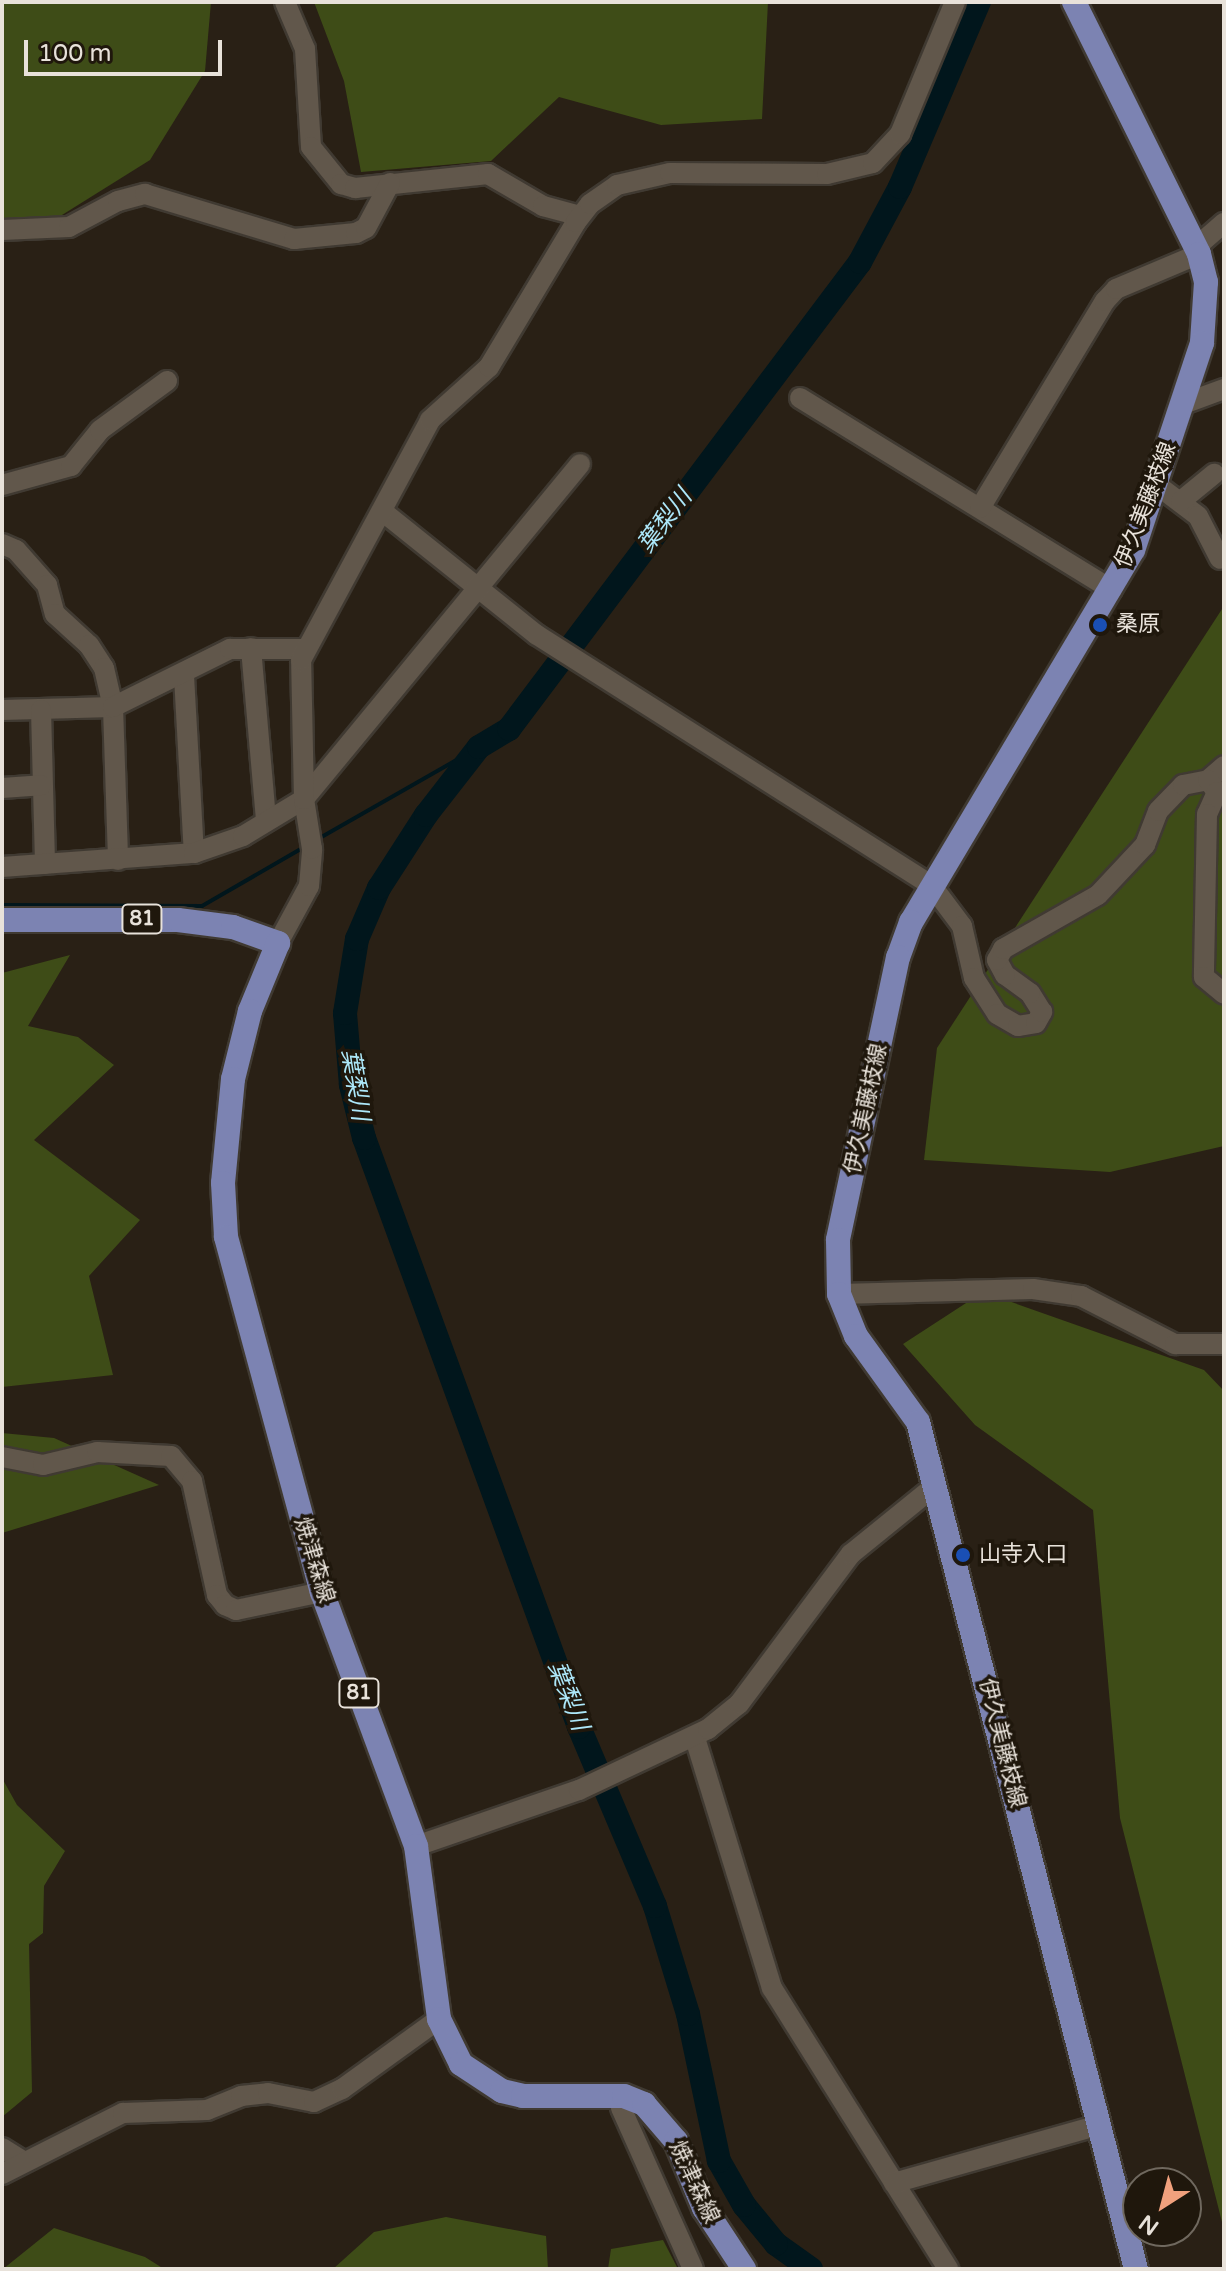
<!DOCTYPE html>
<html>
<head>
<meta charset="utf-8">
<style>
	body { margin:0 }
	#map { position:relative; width:1226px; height:2271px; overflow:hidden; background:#292015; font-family:"Varela Round","Noto Sans JP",sans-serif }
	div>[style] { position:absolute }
	.forest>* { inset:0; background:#3e4c17 }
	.stream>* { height:4px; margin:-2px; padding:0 2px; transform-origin:2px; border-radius:2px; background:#01161c }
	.river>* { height:24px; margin:-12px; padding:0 12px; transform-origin:12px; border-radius:12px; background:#01161c }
	.roads { filter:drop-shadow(2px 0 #403a32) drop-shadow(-2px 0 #403a32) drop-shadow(0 2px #403a32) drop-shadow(0 -2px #403a32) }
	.minor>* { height:20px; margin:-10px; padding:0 10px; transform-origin:10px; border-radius:10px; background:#61574b }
	.major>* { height:24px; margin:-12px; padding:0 12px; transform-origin:12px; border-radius:12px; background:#7c83b2 }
	.dots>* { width:22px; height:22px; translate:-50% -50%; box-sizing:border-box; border:4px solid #1f170c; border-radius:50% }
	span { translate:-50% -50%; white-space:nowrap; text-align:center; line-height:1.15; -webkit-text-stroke:7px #1f170c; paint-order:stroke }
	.shield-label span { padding:2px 6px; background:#1f170c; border:2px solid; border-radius:6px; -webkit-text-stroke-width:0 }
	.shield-label { font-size:20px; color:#e8e2da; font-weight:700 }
	.street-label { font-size:22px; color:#e8e2da }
	.poi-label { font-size:22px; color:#e8e2da }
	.left { translate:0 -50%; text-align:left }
	.water-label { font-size:24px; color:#ade8fa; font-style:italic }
	.frame { position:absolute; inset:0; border:4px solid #e8e2da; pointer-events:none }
	.north { position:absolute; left:1122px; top:2167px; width:80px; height:80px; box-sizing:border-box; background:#1f170c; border:2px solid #6f685e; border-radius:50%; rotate:216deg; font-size:22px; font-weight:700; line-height:32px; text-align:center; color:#e8e2da }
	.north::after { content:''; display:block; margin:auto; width:28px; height:36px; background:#f1a17d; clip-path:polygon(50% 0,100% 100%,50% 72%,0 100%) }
	.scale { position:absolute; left:24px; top:40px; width:198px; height:36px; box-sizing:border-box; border:4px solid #e8e2da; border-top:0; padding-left:10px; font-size:24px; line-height:28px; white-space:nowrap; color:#e8e2da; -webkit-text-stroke:6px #1f170c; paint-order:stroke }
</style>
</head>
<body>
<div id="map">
	<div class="forest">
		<i style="clip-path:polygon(2px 2px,211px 2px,205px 71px,150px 160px,54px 220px,2px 225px)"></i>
		<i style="clip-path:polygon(314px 2px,768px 2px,762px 119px,661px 125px,559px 97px,491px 161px,361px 172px,344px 81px)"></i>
		<i style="clip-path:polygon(1224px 606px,1224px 1146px,1110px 1172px,924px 1160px,937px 1048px)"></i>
		<i style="clip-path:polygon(70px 955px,28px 1026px,78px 1037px,114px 1065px,34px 1140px,140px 1220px,89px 1276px,113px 1375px,2px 1387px,2px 973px)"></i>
		<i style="clip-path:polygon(983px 1292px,1204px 1370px,1224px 1391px,1224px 2230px,1120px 1818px,1093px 1510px,975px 1425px,903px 1344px)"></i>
		<i style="clip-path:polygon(2px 1433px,54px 1438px,159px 1485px,2px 1533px)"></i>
		<i style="clip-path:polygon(2px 1778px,17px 1805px,65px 1851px,44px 1886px,43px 1933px,29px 1944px,32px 2092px,2px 2117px)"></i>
		<i style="clip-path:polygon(446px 2217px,546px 2236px,548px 2269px,333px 2269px,374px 2232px)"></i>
		<i style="clip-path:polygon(54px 2228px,145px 2257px,164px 2269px,3px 2269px)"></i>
		<i style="clip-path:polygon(663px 2240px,678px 2269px,608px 2269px,611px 2249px)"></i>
	</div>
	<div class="stream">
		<i style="left:318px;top:839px;width:185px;rotate:-29.7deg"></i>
		<i style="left:2px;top:905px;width:200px;rotate:0.3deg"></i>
		<i style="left:202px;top:906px;width:118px;rotate:-30deg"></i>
	</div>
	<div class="river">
		<i style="left:811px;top:2269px;width:43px;rotate:-144.5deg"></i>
		<i style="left:776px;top:2244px;width:50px;rotate:-129.4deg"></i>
		<i style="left:744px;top:2205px;width:51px;rotate:-119.6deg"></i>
		<i style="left:719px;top:2161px;width:150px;rotate:-101.9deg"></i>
		<i style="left:688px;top:2014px;width:113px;rotate:-107deg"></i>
		<i style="left:655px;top:1906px;width:194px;rotate:-113deg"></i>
		<i style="left:579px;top:1727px;width:627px;rotate:-110.05deg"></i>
		<i style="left:364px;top:1138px;width:55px;rotate:-103.8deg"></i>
		<i style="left:351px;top:1085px;width:72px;rotate:-94.8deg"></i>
		<i style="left:345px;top:1013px;width:75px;rotate:-80.8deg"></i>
		<i style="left:357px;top:939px;width:56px;rotate:-66.7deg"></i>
		<i style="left:379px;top:888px;width:87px;rotate:-57.2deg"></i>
		<i style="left:426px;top:815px;width:86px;rotate:-52.1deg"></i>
		<i style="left:479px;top:747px;width:35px;rotate:-31deg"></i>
		<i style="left:509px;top:729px;width:584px;rotate:-53.07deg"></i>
		<i style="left:860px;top:262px;width:85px;rotate:-61.9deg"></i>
		<i style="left:900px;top:187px;width:201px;rotate:-66.9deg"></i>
	</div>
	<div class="roads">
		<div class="minor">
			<i style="left:285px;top:2px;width:51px;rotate:66.9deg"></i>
			<i style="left:305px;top:49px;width:98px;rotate:86.5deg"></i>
			<i style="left:311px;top:147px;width:48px;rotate:51deg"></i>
			<i style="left:341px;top:184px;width:15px;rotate:16deg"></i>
			<i style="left:355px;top:188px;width:134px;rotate:-6deg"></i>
			<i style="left:488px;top:174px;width:64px;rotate:30.2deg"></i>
			<i style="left:543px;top:206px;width:38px;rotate:15deg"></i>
			<i style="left:2px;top:230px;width:67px;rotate:-2.6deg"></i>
			<i style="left:69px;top:227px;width:55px;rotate:-28deg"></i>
			<i style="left:118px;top:201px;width:28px;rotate:-15deg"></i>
			<i style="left:145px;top:194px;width:156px;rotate:16.8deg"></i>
			<i style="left:294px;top:239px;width:62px;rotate:-5.5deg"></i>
			<i style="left:356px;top:233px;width:11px;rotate:-27deg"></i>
			<i style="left:366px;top:228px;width:51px;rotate:-61.9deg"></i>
			<i style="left:1195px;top:248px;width:38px;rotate:-41deg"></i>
			<i style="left:800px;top:398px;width:366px;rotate:31.6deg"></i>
			<i style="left:1183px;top:404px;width:44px;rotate:-20.1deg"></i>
			<i style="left:2px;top:485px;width:72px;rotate:-15.4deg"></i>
			<i style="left:71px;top:466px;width:46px;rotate:-51.1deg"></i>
			<i style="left:100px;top:430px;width:83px;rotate:-36.2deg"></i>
			<i style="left:1157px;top:485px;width:51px;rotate:37.1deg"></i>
			<i style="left:1198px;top:516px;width:48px;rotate:62.9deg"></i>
			<i style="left:1181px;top:501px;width:43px;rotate:-39.3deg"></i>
			<i style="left:980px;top:508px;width:242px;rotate:-58.9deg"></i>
			<i style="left:1105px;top:301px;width:16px;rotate:-47deg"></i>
			<i style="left:1116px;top:289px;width:90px;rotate:-22.9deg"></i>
			<i style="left:382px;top:511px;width:198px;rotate:38.7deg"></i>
			<i style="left:537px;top:635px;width:468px;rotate:32.4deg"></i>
			<i style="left:932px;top:886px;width:50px;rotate:53.1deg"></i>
			<i style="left:962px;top:926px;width:53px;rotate:77deg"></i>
			<i style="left:974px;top:978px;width:43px;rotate:57.4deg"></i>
			<i style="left:997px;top:1014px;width:24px;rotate:30deg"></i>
			<i style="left:1018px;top:1026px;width:18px;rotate:-9deg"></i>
			<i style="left:1036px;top:1023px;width:13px;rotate:-61deg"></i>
			<i style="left:1042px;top:1012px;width:22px;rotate:-122deg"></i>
			<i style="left:1030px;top:993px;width:31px;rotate:-144deg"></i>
			<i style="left:1005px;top:975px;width:17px;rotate:-118deg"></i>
			<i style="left:997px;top:960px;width:13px;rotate:-61deg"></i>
			<i style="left:1003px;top:949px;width:109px;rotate:-29.6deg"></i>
			<i style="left:1098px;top:895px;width:69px;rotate:-46.8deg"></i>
			<i style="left:1145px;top:845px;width:36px;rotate:-69deg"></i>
			<i style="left:1158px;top:811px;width:36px;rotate:-46deg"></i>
			<i style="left:1183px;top:785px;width:25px;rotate:-11deg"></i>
			<i style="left:1208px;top:780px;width:21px;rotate:-41deg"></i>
			<i style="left:2px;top:544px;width:15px;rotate:23deg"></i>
			<i style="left:16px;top:550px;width:47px;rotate:48.5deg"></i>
			<i style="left:47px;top:585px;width:30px;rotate:75deg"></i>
			<i style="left:55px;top:614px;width:46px;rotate:42.4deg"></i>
			<i style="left:89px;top:645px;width:27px;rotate:57deg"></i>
			<i style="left:104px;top:668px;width:40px;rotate:77deg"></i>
			<i style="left:113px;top:707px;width:153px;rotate:88.1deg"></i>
			<i style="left:251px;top:648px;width:174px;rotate:85deg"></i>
			<i style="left:184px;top:676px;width:177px;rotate:86.8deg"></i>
			<i style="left:2px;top:710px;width:111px;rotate:-1.5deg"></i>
			<i style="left:113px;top:707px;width:131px;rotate:-26.4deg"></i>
			<i style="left:230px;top:649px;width:74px"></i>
			<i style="left:41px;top:710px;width:154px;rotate:88.5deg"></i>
			<i style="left:1208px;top:780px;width:15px;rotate:53deg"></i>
			<i style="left:1217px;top:792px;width:24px;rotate:114deg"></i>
			<i style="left:1207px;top:814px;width:163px;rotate:91.1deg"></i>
			<i style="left:1204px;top:977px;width:26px;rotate:40deg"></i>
			<i style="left:2px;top:788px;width:39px;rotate:-4deg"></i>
			<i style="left:2px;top:867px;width:193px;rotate:-4.2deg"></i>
			<i style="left:194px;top:853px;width:52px;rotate:-19.1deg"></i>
			<i style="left:243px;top:836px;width:71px;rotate:-31.2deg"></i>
			<i style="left:304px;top:799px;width:434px;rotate:-50.5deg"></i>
			<i style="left:278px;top:943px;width:65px;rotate:-61.5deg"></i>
			<i style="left:309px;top:886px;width:37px;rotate:-85deg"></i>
			<i style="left:312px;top:849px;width:51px;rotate:-99.1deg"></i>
			<i style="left:304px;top:799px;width:139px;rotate:-91.2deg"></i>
			<i style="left:301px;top:660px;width:272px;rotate:-61.7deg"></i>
			<i style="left:430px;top:420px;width:79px;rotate:-41.9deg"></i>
			<i style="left:489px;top:367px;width:169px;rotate:-59deg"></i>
			<i style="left:576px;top:222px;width:23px;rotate:-52deg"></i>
			<i style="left:590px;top:204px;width:33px;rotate:-35deg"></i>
			<i style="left:617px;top:185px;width:54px;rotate:-12.8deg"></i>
			<i style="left:670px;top:173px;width:157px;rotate:0.4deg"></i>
			<i style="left:827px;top:174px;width:47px;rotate:-13.4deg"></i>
			<i style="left:873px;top:163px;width:40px;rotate:-47deg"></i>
			<i style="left:900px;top:134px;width:143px;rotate:-67.4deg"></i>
			<i style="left:839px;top:1294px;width:194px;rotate:-1.5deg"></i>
			<i style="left:1033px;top:1289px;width:49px;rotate:8.3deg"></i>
			<i style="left:1081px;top:1296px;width:106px;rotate:27.1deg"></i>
			<i style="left:1175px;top:1344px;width:49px"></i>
			<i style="left:2px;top:1457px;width:42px;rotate:11deg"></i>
			<i style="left:43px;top:1465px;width:56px;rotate:-13.5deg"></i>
			<i style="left:97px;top:1452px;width:74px;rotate:3.1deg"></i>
			<i style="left:171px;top:1456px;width:33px;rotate:50deg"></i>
			<i style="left:192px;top:1481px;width:117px;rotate:77.6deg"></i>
			<i style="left:217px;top:1595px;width:13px;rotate:51deg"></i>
			<i style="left:225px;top:1605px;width:12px;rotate:24deg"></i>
			<i style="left:236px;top:1610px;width:88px;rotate:-11.8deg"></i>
			<i style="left:695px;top:1738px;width:262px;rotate:72.9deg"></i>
			<i style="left:772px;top:1988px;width:332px;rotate:57.9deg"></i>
			<i style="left:416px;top:1846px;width:172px;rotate:-19deg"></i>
			<i style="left:579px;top:1790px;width:143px;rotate:-25.3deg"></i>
			<i style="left:708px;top:1729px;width:40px;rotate:-39deg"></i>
			<i style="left:739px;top:1704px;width:187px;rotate:-53.3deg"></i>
			<i style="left:851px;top:1554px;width:109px;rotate:-39.1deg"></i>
			<i style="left:624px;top:2096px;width:12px;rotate:104deg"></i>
			<i style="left:621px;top:2108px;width:176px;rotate:65.9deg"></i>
			<i style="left:2px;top:2148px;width:26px;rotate:32deg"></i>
			<i style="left:2px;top:2174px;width:136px;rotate:-26.8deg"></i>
			<i style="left:123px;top:2113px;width:84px;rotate:-2deg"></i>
			<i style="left:207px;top:2110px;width:37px;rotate:-22deg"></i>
			<i style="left:241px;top:2096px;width:27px;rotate:-6deg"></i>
			<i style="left:268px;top:2093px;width:47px;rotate:11.1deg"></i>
			<i style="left:314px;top:2102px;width:31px;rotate:-25deg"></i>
			<i style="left:342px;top:2089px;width:120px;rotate:-35.8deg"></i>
			<i style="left:894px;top:2183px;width:213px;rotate:-15.8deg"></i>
		</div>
		<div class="major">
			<i style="left:1074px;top:2px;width:281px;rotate:63.6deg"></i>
			<i style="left:1199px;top:254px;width:29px;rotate:76deg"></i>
			<i style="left:1206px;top:282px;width:61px;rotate:93.8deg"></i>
			<i style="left:1202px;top:343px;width:218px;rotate:108.4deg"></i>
			<i style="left:1133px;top:550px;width:433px;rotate:120.8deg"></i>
			<i style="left:911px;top:922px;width:37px;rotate:110deg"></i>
			<i style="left:898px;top:957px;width:289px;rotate:102deg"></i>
			<i style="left:838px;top:1240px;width:54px;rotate:88.9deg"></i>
			<i style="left:839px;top:1294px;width:45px;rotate:68deg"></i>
			<i style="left:856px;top:1336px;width:106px;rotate:54.2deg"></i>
			<i style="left:918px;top:1422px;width:875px;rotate:75.57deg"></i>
			<i style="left:2px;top:920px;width:176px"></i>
			<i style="left:178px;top:920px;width:55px;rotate:7.3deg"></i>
			<i style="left:233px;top:927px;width:48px;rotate:19.6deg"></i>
			<i style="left:278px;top:943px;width:74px;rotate:112.4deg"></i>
			<i style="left:250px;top:1011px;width:70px;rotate:104deg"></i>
			<i style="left:233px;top:1079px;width:104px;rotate:95.5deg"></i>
			<i style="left:223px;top:1183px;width:54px;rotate:86.8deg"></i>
			<i style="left:226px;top:1237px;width:368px;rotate:74.9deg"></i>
			<i style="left:322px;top:1592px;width:271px;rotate:69.7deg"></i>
			<i style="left:416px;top:1846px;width:175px;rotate:82.4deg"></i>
			<i style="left:439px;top:2019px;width:50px;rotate:63.9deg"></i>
			<i style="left:461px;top:2064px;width:49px;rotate:33.4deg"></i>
			<i style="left:502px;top:2091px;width:22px;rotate:13deg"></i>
			<i style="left:523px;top:2096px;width:101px"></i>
			<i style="left:624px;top:2096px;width:22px;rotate:22deg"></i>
			<i style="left:644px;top:2104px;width:49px;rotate:49.1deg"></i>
			<i style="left:676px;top:2141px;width:73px;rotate:67.3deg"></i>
			<i style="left:704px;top:2208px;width:73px;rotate:56.7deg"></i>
		</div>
	</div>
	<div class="dots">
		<i style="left:1100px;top:625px;background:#1a4fb4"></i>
		<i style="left:963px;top:1555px;background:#1a4fb4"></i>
	</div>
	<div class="shield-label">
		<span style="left:142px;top:919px">81</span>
		<span style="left:359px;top:1693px">81</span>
	</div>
	<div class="street-label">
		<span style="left:1146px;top:505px;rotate:-69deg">伊久美藤枝線</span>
		<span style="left:866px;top:1109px;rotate:-78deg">伊久美藤枝線</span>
		<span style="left:314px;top:1560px;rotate:73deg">焼津森線</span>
		<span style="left:1002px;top:1743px;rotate:76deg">伊久美藤枝線</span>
		<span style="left:694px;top:2182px;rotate:65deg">焼津森線</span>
	</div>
	<div class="poi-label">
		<span class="left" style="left:1116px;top:625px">桑原</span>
		<span class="left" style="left:979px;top:1555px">山寺入口</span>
	</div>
	<div class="water-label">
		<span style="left:665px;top:521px;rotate:-53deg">葉梨川</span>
		<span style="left:355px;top:1085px;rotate:81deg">葉梨川</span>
		<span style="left:568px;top:1696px;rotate:69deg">葉梨川</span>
	</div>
	<div class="frame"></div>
	<div class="north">N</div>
	<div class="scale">100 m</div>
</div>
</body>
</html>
